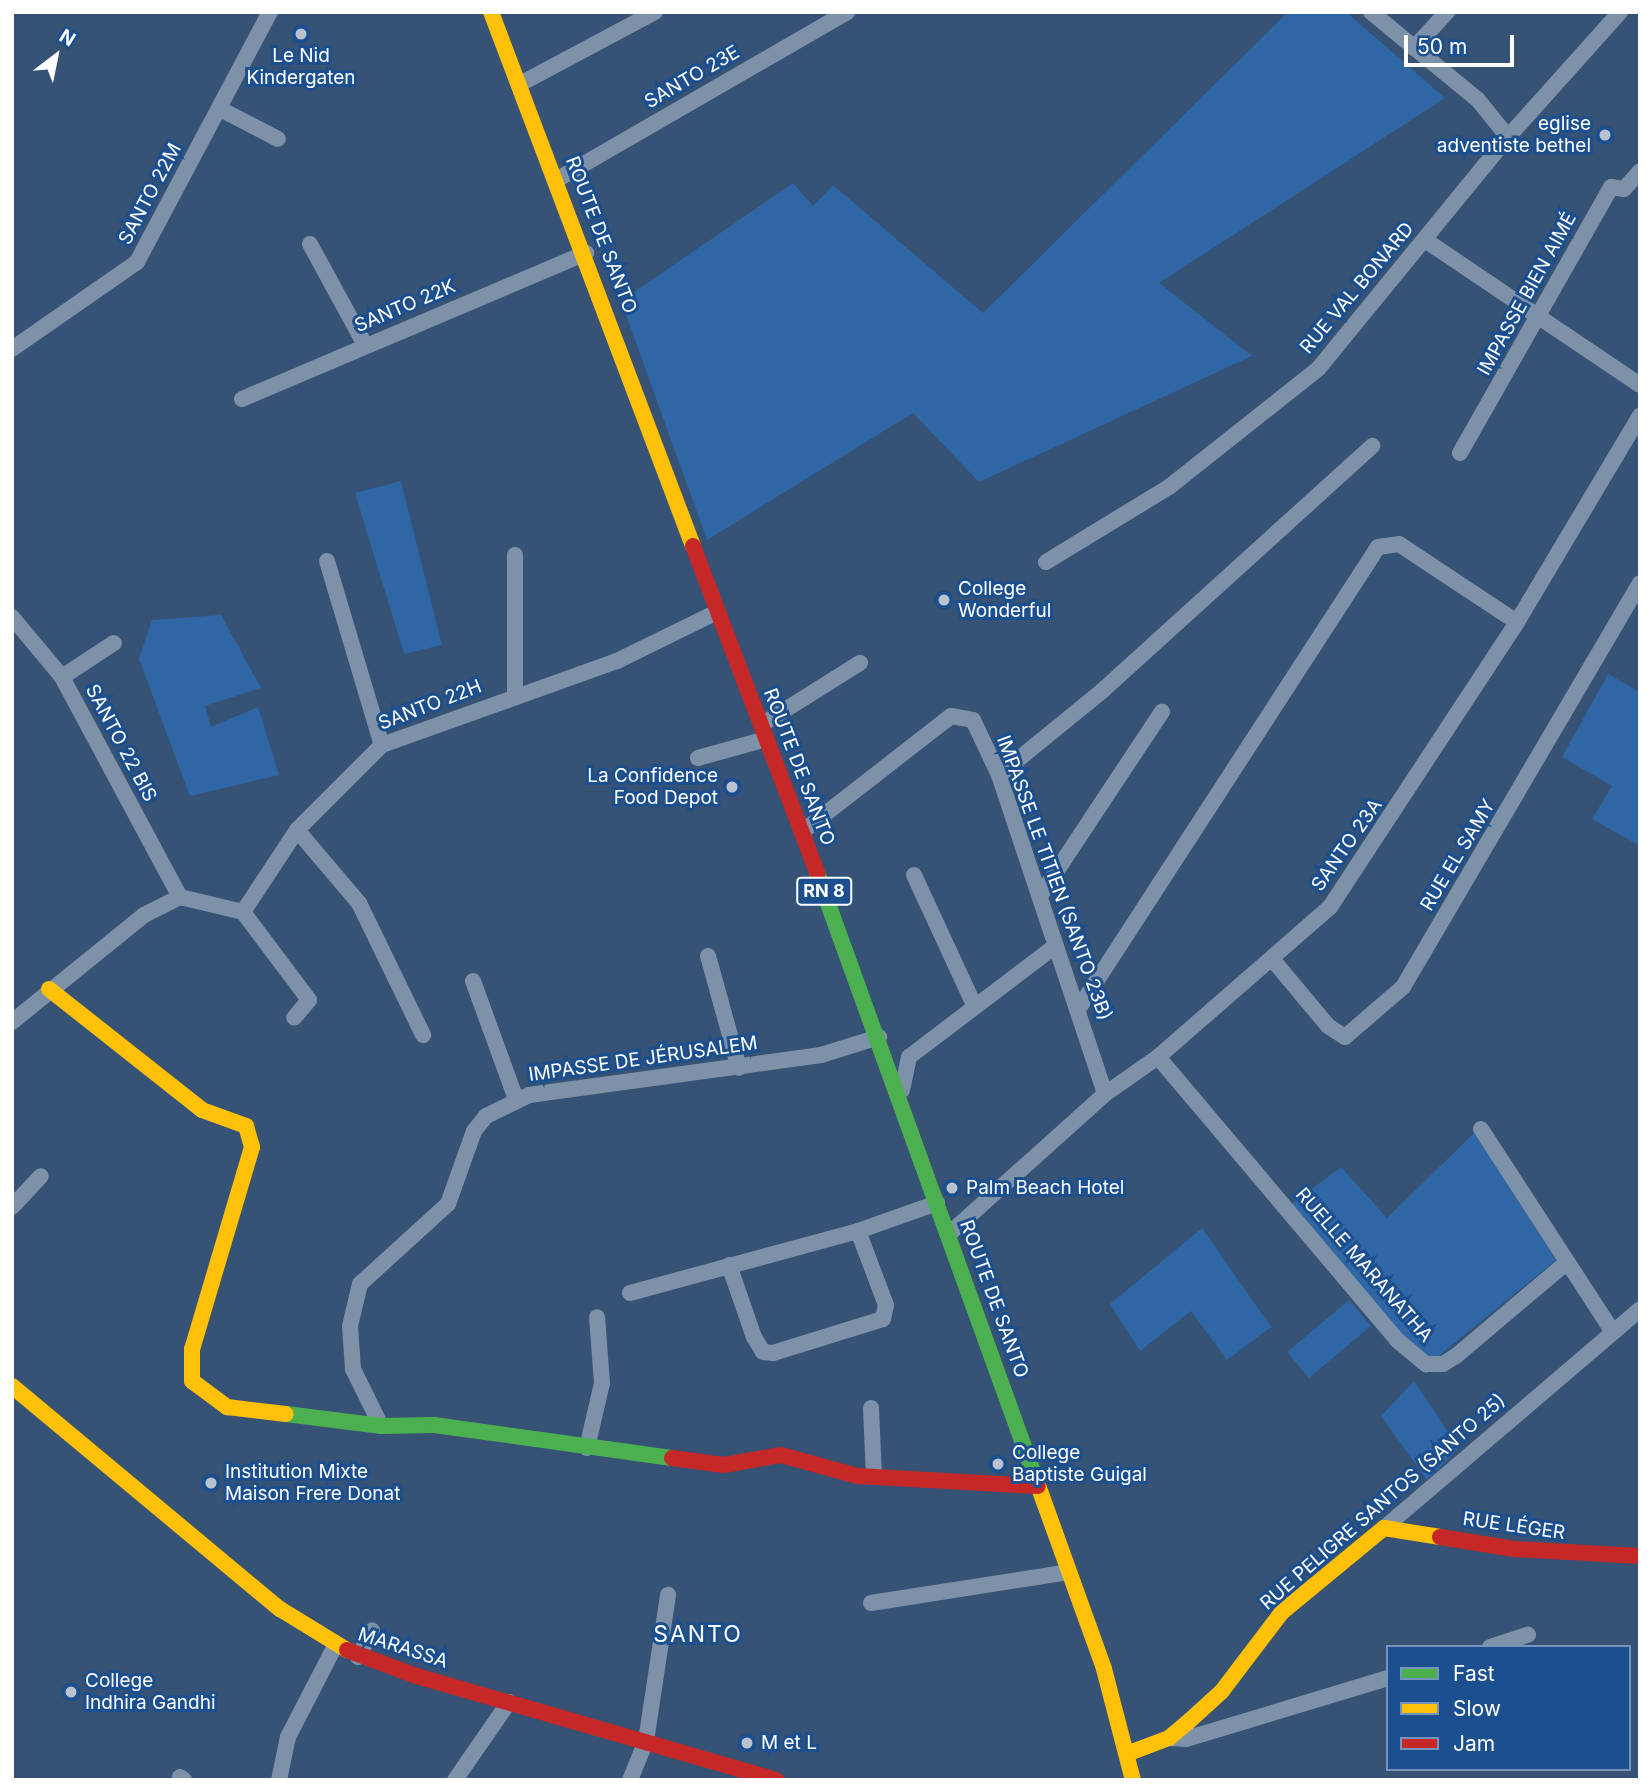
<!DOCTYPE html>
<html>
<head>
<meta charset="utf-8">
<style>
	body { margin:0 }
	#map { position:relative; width:1652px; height:1792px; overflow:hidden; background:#365274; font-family:Inter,sans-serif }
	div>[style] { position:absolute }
	.green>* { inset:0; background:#2f66a5; transform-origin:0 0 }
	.street>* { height:16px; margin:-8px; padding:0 8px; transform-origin:8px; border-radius:8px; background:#7d92a8 }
	.fast>* { height:16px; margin:-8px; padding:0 8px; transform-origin:8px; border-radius:8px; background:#4caf50 }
	.slow>* { height:16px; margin:-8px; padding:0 8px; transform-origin:8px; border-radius:8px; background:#ffc107 }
	.jam>* { height:16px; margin:-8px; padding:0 8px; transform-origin:8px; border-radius:8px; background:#c62828 }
	.dots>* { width:19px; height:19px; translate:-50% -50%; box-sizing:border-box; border:4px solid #1b4f8f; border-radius:50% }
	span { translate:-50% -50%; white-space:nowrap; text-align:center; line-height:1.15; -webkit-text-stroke:6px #1b4f8f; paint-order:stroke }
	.shield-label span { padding:2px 5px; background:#1b4f8f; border:2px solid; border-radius:5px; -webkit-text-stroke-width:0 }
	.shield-label { font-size:18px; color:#fff; font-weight:700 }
	.poi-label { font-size:19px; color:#fff }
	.right { translate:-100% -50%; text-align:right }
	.left { translate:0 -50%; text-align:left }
	.street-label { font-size:19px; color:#fff }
	.quarter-label { font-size:23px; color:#fff; letter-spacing:2px }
	.frame { position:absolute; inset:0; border:14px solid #fff; pointer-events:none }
	.legend { position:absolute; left:1386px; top:1645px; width:245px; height:126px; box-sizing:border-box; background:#1b4f8f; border:2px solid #7695bc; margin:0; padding:9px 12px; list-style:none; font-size:21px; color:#fff }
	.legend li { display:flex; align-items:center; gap:14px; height:35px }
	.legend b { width:35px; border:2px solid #7695bc }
	.north { position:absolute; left:21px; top:21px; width:70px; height:70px; -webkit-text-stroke:5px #1b4f8f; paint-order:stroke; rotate:32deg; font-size:19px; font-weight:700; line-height:28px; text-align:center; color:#fff }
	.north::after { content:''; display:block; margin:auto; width:24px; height:32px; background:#fff; clip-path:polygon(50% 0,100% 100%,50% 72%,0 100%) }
	.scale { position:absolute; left:1404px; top:35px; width:110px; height:32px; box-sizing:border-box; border:4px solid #fff; border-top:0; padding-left:9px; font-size:21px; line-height:24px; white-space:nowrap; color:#fff; -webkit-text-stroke:5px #1b4f8f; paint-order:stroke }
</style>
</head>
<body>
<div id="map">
	<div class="green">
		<i style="clip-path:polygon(1288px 12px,1346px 12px,1445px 98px,1159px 283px,1252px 356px,979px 482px,913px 413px,707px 540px,621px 301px,793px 183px,813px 206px,833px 185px,983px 313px)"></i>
		<i style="clip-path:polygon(401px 481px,442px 645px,404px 654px,355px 493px)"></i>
		<i style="clip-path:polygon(221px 615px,261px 688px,205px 706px,211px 727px,258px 707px,279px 775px,190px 796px,139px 659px,152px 620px)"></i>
		<i style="clip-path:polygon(1608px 674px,1640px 692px,1640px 846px,1592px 819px,1612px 786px,1562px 757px)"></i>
		<i style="clip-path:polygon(1474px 1133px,1556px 1260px,1425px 1367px,1290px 1205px,1341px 1167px,1387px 1218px)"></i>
		<i style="clip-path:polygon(1202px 1228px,1271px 1327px,1227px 1360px,1191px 1311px,1140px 1351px,1110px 1304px)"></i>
		<i style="left:1349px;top:1300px;width:34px;height:81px;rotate:50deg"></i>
		<i style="clip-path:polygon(1414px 1381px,1459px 1448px,1427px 1480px,1381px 1416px)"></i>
	</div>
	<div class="street">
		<i style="left:1371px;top:12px;width:139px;rotate:39.4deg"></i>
		<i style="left:1478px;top:100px;width:48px;rotate:51deg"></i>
		<i style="left:1414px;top:48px;width:49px;rotate:-47.5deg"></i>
		<i style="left:520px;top:84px;width:153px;rotate:-28.1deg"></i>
		<i style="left:220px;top:109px;width:65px;rotate:27.3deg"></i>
		<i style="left:558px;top:179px;width:334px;rotate:-30deg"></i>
		<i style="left:1425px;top:240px;width:259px;rotate:34deg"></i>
		<i style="left:310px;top:244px;width:115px;rotate:61.4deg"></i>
		<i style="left:12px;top:349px;width:152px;rotate:-34.8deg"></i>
		<i style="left:137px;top:262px;width:283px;rotate:-62deg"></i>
		<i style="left:242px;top:399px;width:374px;rotate:-23deg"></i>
		<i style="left:1460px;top:453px;width:306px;rotate:-60.4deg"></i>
		<i style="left:1611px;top:187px;width:13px;rotate:9deg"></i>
		<i style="left:1624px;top:189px;width:24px;rotate:-48deg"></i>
		<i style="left:515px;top:555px;width:140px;rotate:90deg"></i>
		<i style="left:327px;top:561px;width:192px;rotate:73.4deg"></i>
		<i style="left:1046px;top:562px;width:144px;rotate:-31.4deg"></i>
		<i style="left:1169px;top:487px;width:190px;rotate:-38.4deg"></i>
		<i style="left:1318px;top:369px;width:300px;rotate:-50.7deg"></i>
		<i style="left:1508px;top:137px;width:168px;rotate:-48.1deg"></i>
		<i style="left:12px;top:617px;width:78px;rotate:50.2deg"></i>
		<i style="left:62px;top:677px;width:250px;rotate:61.8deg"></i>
		<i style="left:62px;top:677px;width:62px;rotate:-33.2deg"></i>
		<i style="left:761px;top:725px;width:117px;rotate:-32.1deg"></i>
		<i style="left:698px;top:758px;width:71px;rotate:-15.6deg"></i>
		<i style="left:999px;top:775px;width:133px;rotate:-39.2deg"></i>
		<i style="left:1102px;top:691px;width:365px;rotate:-42.2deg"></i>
		<i style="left:297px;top:830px;width:96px;rotate:49.7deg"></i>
		<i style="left:359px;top:903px;width:147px;rotate:64.1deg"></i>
		<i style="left:802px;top:832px;width:189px;rotate:-37.9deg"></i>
		<i style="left:951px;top:716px;width:22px;rotate:10deg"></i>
		<i style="left:973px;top:720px;width:61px;rotate:64.7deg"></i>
		<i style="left:999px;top:775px;width:336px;rotate:71.6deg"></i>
		<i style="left:914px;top:875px;width:145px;rotate:65.2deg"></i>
		<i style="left:1040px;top:896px;width:221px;rotate:-56.5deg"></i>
		<i style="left:180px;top:897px;width:65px;rotate:13.4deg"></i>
		<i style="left:243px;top:912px;width:98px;rotate:-56.6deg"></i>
		<i style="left:297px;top:830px;width:120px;rotate:-45deg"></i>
		<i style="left:382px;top:745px;width:250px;rotate:-19.7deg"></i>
		<i style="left:617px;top:661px;width:111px;rotate:-26.1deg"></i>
		<i style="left:243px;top:912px;width:110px;rotate:53.1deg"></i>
		<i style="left:309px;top:1000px;width:23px;rotate:130deg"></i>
		<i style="left:708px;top:956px;width:116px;rotate:74.5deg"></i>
		<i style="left:1272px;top:959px;width:87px;rotate:50.1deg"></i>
		<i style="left:1328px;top:1026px;width:20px;rotate:33deg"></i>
		<i style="left:1345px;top:1037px;width:77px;rotate:-40.8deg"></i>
		<i style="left:1403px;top:987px;width:468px;rotate:-59.6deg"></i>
		<i style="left:473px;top:981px;width:126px;rotate:70deg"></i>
		<i style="left:1079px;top:1008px;width:549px;rotate:-57.03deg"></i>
		<i style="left:1378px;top:547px;width:21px;rotate:-8deg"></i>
		<i style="left:1399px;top:544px;width:141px;rotate:33.5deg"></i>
		<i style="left:12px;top:1022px;width:170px;rotate:-39deg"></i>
		<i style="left:144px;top:915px;width:40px;rotate:-26.6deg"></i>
		<i style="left:1158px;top:1057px;width:370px;rotate:49.8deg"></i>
		<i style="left:1397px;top:1340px;width:38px;rotate:40deg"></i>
		<i style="left:1426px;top:1364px;width:17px"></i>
		<i style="left:1443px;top:1364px;width:15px;rotate:-32deg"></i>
		<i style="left:1456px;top:1356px;width:144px;rotate:-40.2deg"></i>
		<i style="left:902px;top:1090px;width:34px;rotate:-78deg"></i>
		<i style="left:909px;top:1057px;width:183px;rotate:-37.2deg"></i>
		<i style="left:1481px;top:1129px;width:242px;rotate:57deg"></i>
		<i style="left:12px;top:1207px;width:42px;rotate:-46.9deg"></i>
		<i style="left:949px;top:1234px;width:210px;rotate:-41.9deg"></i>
		<i style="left:1105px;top:1094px;width:65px;rotate:-34.9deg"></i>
		<i style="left:1158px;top:1057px;width:228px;rotate:-41.1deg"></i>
		<i style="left:1330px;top:907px;width:341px;rotate:-56.7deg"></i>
		<i style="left:1517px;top:622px;width:240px;rotate:-59.2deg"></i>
		<i style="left:729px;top:1265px;width:76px;rotate:70.9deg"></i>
		<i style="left:754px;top:1337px;width:17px;rotate:59deg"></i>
		<i style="left:763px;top:1352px;width:10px;rotate:6deg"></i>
		<i style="left:773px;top:1353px;width:115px;rotate:-17.2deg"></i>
		<i style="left:883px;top:1319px;width:14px;rotate:-78deg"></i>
		<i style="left:886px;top:1305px;width:79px;rotate:-110.7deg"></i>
		<i style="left:630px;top:1293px;width:236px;rotate:-15.2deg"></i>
		<i style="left:858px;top:1231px;width:84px;rotate:-19.5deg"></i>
		<i style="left:871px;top:1408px;width:69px;rotate:87.5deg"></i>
		<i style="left:381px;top:1426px;width:64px;rotate:-116.2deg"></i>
		<i style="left:353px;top:1369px;width:43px;rotate:-94deg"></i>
		<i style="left:350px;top:1326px;width:43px;rotate:-76.6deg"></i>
		<i style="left:360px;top:1284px;width:119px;rotate:-42.3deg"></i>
		<i style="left:448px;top:1204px;width:77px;rotate:-70.4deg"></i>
		<i style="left:474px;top:1131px;width:19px;rotate:-51deg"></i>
		<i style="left:486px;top:1116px;width:48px;rotate:-26deg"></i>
		<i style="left:529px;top:1095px;width:295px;rotate:-7.8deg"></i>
		<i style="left:821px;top:1055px;width:61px;rotate:-17.2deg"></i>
		<i style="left:587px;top:1448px;width:67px;rotate:-77deg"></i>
		<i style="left:602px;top:1383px;width:66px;rotate:-94.3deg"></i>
		<i style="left:1384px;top:1528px;width:337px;rotate:-40.5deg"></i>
		<i style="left:871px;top:1603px;width:200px;rotate:-8.9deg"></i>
		<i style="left:1490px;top:1647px;width:40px;rotate:-18deg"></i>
		<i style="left:358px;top:1657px;width:30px;rotate:-62deg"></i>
		<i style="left:1169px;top:1738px;width:17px;rotate:3deg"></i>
		<i style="left:1186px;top:1739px;width:211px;rotate:-16.8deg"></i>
		<i style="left:180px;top:1777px;width:5px;rotate:37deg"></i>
		<i style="left:279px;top:1780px;width:44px;rotate:-78.2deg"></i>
		<i style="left:288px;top:1737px;width:102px;rotate:-62.7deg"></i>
		<i style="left:455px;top:1780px;width:95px;rotate:-55.3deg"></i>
		<i style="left:630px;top:1780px;width:42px;rotate:-67.7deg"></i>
		<i style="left:646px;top:1741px;width:148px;rotate:-81.4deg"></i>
	</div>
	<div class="fast">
		<i style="left:817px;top:873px;width:654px;rotate:70.15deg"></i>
		<i style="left:286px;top:1414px;width:96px;rotate:7.2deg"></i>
		<i style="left:381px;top:1426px;width:53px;rotate:-1.1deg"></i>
		<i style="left:434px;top:1425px;width:240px;rotate:7.9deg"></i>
	</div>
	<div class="slow">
		<i style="left:491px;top:12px;width:571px;rotate:69.28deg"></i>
		<i style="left:49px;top:989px;width:195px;rotate:38.3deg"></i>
		<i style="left:202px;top:1110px;width:47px;rotate:20deg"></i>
		<i style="left:246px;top:1126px;width:22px;rotate:74deg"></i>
		<i style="left:252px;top:1147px;width:211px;rotate:106.5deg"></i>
		<i style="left:192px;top:1349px;width:32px;rotate:90deg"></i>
		<i style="left:192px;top:1381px;width:44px;rotate:36.6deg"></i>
		<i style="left:227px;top:1407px;width:59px;rotate:6.8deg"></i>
		<i style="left:12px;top:1386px;width:349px;rotate:39.8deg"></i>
		<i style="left:280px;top:1609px;width:79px;rotate:31.5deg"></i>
		<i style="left:1039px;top:1488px;width:192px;rotate:70.2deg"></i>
		<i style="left:1104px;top:1669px;width:115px;rotate:75.4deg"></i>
		<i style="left:1129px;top:1753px;width:43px;rotate:-20.6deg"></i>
		<i style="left:1169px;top:1738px;width:23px;rotate:-40deg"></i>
		<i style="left:1187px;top:1723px;width:47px;rotate:-42.4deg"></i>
		<i style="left:1222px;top:1691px;width:99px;rotate:-52.8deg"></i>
		<i style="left:1282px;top:1612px;width:132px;rotate:-39.5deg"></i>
		<i style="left:1384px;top:1528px;width:57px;rotate:9.1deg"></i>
	</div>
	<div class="jam">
		<i style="left:693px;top:546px;width:350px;rotate:69.2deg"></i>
		<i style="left:672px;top:1458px;width:52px;rotate:7.7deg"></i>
		<i style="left:724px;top:1465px;width:58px;rotate:-10deg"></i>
		<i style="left:781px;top:1455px;width:79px;rotate:15.4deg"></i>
		<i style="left:857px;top:1476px;width:181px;rotate:3.2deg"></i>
		<i style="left:1440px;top:1537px;width:75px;rotate:9.2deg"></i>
		<i style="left:1514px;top:1549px;width:126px;rotate:3.2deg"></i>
		<i style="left:347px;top:1650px;width:71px;rotate:20.7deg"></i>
		<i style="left:413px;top:1675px;width:378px;rotate:16.1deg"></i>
	</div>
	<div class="dots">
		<i style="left:301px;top:34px;background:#b9c2ce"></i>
		<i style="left:1605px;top:135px;background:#b9c2ce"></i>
		<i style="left:944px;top:600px;background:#b9c2ce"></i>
		<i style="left:732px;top:787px;background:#b9c2ce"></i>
		<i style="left:952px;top:1188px;background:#b9c2ce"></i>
		<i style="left:998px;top:1464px;background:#b9c2ce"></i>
		<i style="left:211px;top:1483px;background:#b9c2ce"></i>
		<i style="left:71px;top:1692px;background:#b9c2ce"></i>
		<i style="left:747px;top:1743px;background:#b9c2ce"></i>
	</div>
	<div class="shield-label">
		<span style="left:824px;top:891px">RN 8</span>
	</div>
	<div class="poi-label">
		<span style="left:301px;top:67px">Le Nid<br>Kindergaten</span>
		<span class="right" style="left:1591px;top:135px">eglise<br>adventiste bethel</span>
		<span class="left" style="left:958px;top:600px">College<br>Wonderful</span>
		<span class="right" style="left:718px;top:787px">La Confidence<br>Food Depot</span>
		<span class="left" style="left:966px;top:1188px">Palm Beach Hotel</span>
		<span class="left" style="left:1012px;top:1464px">College<br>Baptiste Guigal</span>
		<span class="left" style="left:225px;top:1483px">Institution Mixte<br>Maison Frere Donat</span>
		<span class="left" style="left:85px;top:1692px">College<br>Indhira Gandhi</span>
		<span class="left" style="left:761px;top:1743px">M et L</span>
	</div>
	<div class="street-label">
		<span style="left:692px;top:77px;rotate:-30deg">SANTO 23E</span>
		<span style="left:150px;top:194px;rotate:-62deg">SANTO 22M</span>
		<span style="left:601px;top:235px;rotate:69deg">ROUTE DE SANTO</span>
		<span style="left:1357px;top:288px;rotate:-50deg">RUE VAL BONARD</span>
		<span style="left:1527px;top:294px;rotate:-61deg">IMPASSE BIEN AIMÉ</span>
		<span style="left:405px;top:306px;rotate:-23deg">SANTO 22K</span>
		<span style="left:430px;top:705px;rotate:-21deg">SANTO 22H</span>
		<span style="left:121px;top:743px;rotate:62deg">SANTO 22 BIS</span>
		<span style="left:799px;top:767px;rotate:69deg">ROUTE DE SANTO</span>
		<span style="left:1347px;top:845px;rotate:-55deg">SANTO 23A</span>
		<span style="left:1458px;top:855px;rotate:-59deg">RUE EL SAMY</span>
		<span style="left:1054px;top:878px;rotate:70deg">IMPASSE LE TITIEN (SANTO 23B)</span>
		<span style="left:643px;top:1059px;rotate:-8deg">IMPASSE DE JÉRUSALEM</span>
		<span style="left:1364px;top:1265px;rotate:49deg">RUELLE MARANATHA</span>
		<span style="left:994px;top:1299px;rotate:70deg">ROUTE DE SANTO</span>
		<span style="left:1383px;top:1502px;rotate:-41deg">RUE PELIGRE SANTOS (SANTO 25)</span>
		<span style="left:1514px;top:1526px;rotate:8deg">RUE LÉGER</span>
		<span style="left:403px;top:1648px;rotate:18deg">MARASSA</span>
	</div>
	<div class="quarter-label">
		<span style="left:698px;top:1634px">SANTO</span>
	</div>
	<div class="frame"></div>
	<ul class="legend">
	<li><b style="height:9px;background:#4caf50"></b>Fast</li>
	<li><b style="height:9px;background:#ffc107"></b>Slow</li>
	<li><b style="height:9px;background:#c62828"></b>Jam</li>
	</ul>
	<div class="north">N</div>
	<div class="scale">50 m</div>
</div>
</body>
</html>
